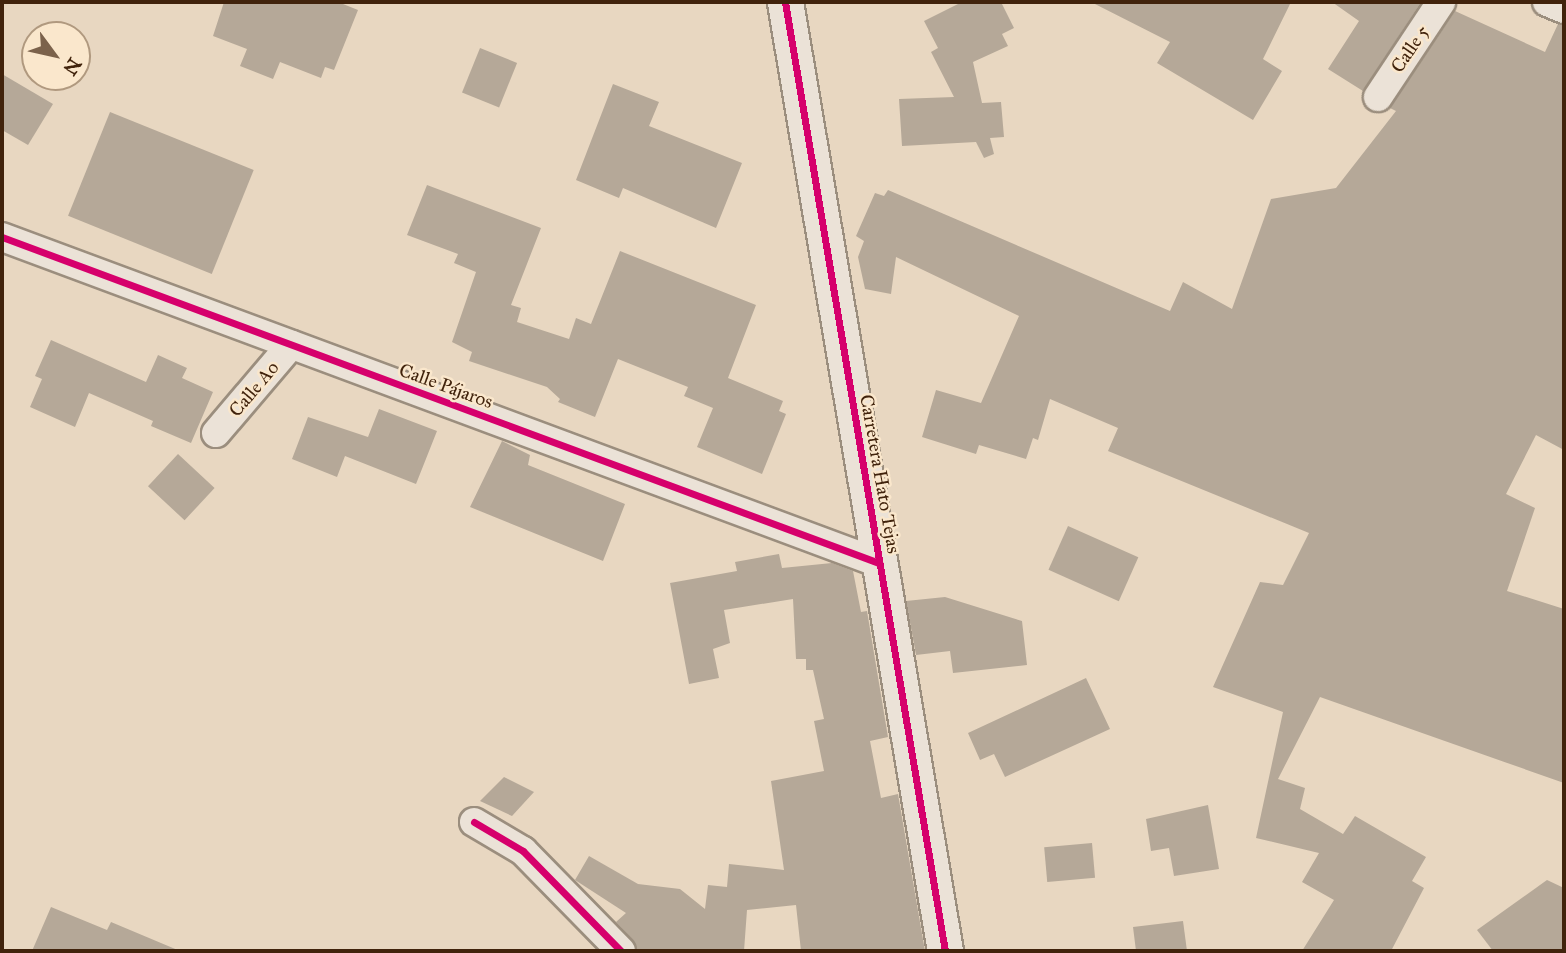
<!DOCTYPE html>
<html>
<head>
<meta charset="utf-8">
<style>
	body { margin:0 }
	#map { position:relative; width:1566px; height:953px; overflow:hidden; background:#e8d7c1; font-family:"IM FELL Great Primer",serif }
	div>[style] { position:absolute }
	.building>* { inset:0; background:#b5a898; transform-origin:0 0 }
	.roads { filter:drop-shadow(2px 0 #9b8e7e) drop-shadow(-2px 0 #9b8e7e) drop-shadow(0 2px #9b8e7e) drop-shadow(0 -2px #9b8e7e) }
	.minor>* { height:28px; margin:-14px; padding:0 14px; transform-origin:14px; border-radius:14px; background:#ebe2d7 }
	.tertiary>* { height:35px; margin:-17.5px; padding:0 17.5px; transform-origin:17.5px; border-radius:17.5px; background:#ebe2d7 }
	.cycleway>* { height:7px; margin:-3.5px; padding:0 3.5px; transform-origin:3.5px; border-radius:3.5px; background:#d6006c }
	span { translate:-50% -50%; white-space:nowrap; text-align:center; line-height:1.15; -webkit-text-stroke:5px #fae7cc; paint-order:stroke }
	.street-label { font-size:19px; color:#41230c }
	.frame { position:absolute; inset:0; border:4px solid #41230c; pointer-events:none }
	.north { position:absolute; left:21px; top:21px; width:70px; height:70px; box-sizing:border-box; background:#fae7cc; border:2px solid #b0997f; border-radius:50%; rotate:123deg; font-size:19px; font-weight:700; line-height:28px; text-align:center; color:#41230c }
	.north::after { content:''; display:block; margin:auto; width:24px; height:32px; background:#7b624b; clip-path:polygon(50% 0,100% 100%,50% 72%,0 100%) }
</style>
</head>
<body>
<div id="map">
	<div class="building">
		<i style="clip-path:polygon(224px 2px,338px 2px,358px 10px,334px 70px,325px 67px,321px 78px,280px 62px,273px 79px,240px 66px,247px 49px,213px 36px)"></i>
		<i style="clip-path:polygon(962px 2px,1001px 2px,1014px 28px,1002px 34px,1008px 46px,973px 62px,982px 103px,1001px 102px,1004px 137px,990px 138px,994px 154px,984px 158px,976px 142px,902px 146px,899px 99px,954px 97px,931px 52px,938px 48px,924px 21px)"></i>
		<i style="clip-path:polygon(1091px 2px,1291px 2px,1263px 59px,1282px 71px,1253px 120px,1157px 63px,1170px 42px)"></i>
		<i style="clip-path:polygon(1332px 2px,1421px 2px,1363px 91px,1328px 69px,1359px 21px)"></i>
		<i style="clip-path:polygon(1455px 11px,1545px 52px,1558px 24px,1564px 25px,1564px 450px,1536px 435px,1506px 494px,1535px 508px,1507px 591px,1564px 609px,1564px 783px,1320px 697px,1278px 779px,1305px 788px,1300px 809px,1343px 834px,1355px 816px,1426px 857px,1412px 881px,1424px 888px,1391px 951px,1302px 951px,1334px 900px,1302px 882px,1319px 853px,1256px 838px,1283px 712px,1213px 687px,1260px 582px,1283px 585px,1309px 533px,1108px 451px,1118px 428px,1050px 399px,1038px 440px,1033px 438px,1026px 459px,979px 445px,976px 454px,922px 437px,936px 390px,981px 403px,1019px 316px,896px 257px,891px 294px,865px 289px,858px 257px,864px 241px,856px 236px,875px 193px,884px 196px,888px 190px,1170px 311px,1183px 282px,1232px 309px,1271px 199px,1336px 188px,1396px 111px,1390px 108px)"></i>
		<i style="left:480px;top:48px;width:40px;height:48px;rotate:22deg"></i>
		<i style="clip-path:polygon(2px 74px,53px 104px,28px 145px,2px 130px)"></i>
		<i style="clip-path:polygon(613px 84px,659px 102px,649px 126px,742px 163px,716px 228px,623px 188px,619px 198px,576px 180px)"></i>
		<i style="left:110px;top:112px;width:155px;height:112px;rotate:22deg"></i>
		<i style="clip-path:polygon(427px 185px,541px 228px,511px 305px,521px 308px,517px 322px,569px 339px,576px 318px,591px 324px,620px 251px,756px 305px,728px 378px,783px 401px,779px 411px,786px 414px,762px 474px,697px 447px,713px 408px,684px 396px,688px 387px,618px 359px,595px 417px,558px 402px,560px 399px,547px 387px,469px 361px,472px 352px,452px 342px,476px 272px,454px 263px,458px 254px,407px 235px)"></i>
		<i style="clip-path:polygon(51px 340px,146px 382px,158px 355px,187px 368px,182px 378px,213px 392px,191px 443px,151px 426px,153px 421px,89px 393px,75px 427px,30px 407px,42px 379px,35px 376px)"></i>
		<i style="clip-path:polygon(379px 409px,437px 431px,416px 484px,345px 456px,337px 477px,292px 459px,308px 417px,368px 437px)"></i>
		<i style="clip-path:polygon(502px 441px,530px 455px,528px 465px,625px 504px,603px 561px,470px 507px)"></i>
		<i style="left:178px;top:454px;width:50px;height:44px;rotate:43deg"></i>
		<i style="left:1068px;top:526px;width:77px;height:48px;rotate:24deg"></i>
		<i style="clip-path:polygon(779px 554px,782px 568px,832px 563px,853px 571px,861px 612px,867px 611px,888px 737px,870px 741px,881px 798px,898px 794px,925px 951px,801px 951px,796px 905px,747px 910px,744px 951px,637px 951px,633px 940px,616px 922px,626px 913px,575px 880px,589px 856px,638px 884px,680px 889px,705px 909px,708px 885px,727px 887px,729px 864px,784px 870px,771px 781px,824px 771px,814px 721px,824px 719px,813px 670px,806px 670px,806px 659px,796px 659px,793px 599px,724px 610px,730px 643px,713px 649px,719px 678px,689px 684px,670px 583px,737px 571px,735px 562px)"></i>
		<i style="clip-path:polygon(945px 597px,1022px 621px,1027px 665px,953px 673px,950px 651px,916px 655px,906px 601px)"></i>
		<i style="clip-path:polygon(1086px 678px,1110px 729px,1005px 777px,994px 754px,980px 760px,968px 733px)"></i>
		<i style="clip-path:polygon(504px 777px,534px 792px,512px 816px,480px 801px)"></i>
		<i style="clip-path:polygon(1208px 805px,1219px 869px,1174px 876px,1169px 848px,1151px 851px,1146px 819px)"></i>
		<i style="left:1092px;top:843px;width:35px;height:48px;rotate:85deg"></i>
		<i style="clip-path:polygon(1547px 880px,1564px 888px,1564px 951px,1493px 951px,1477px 930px)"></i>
		<i style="clip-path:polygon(51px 907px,107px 930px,111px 922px,180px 951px,32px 951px)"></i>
		<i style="clip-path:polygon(1183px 921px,1187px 951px,1136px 951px,1133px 927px)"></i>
	</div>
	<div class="roads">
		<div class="minor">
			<i style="left:1547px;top:2px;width:18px;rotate:22deg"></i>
			<i style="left:1378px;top:97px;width:114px;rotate:-56.4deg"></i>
			<i style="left:2px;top:237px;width:936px;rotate:20.39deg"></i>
			<i style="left:216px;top:433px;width:116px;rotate:-49.6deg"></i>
			<i style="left:474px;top:822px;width:57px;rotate:30.6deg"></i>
			<i style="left:523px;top:851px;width:140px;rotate:45.6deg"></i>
		</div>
		<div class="tertiary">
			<i style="left:785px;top:2px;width:962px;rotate:80.43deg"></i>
		</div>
	</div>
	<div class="cycleway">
		<i style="left:785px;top:2px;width:962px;rotate:80.43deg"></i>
		<i style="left:2px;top:237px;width:936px;rotate:20.39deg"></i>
		<i style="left:474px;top:822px;width:57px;rotate:30.6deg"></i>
		<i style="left:523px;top:851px;width:140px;rotate:45.6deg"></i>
	</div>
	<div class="street-label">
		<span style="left:1410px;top:49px;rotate:-56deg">Calle 5</span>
		<span style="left:446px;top:386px;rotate:20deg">Calle Pájaros</span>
		<span style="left:254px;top:389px;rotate:-50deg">Calle Ao</span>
		<span style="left:880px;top:474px;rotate:80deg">Carretera Hato Tejas</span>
	</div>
	<div class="frame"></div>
	<div class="north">N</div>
</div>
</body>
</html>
